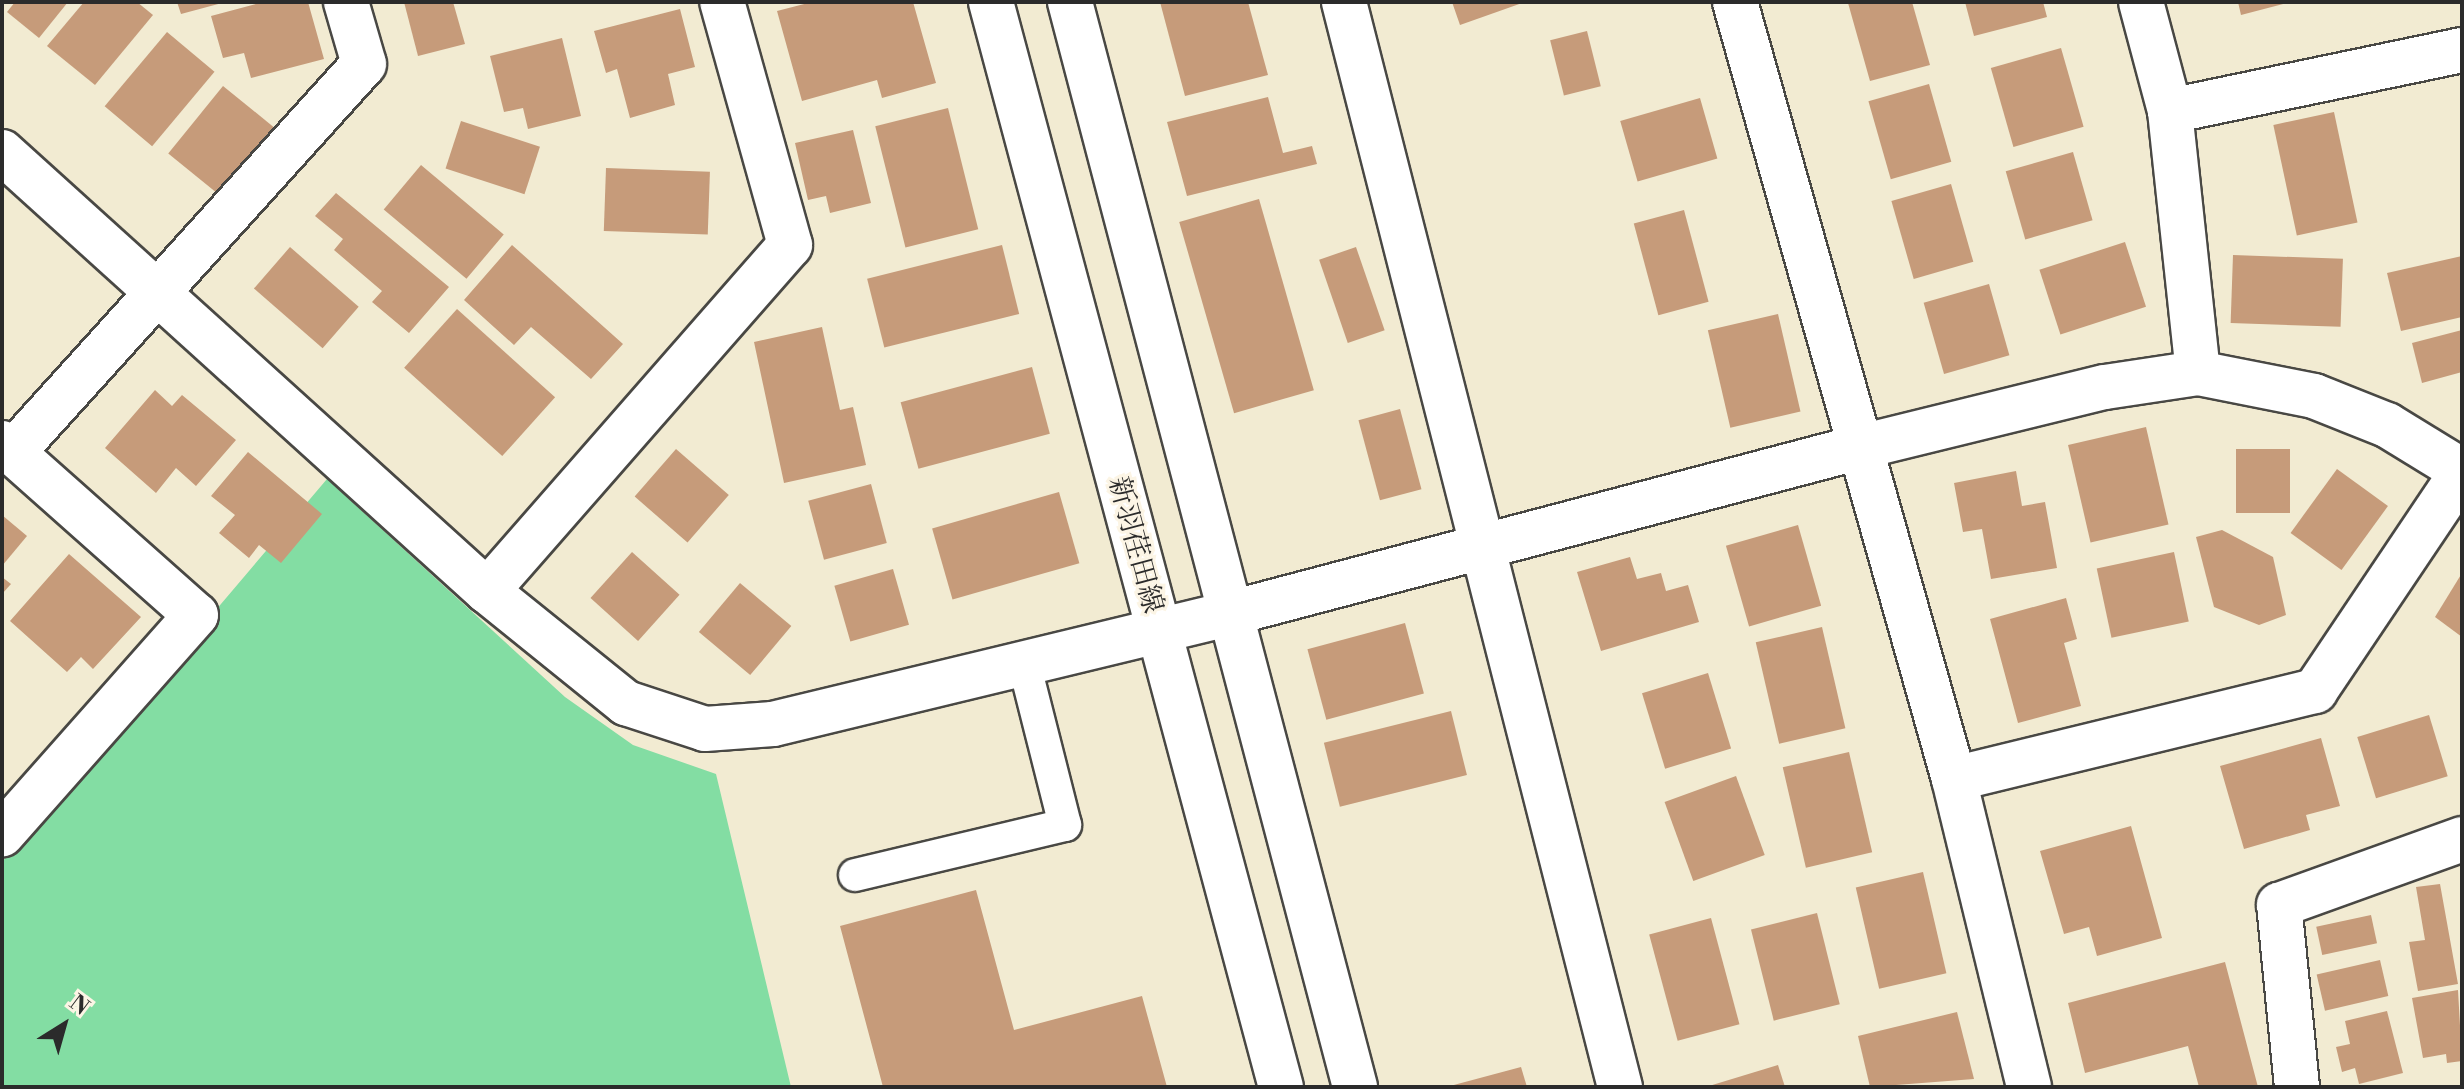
<!DOCTYPE html>
<html>
<head>
<meta charset="utf-8">
<style>
	body { margin:0 }
	#map { position:relative; width:2464px; height:1089px; overflow:hidden; background:#f2ebd2; font-family:"Libre Bodoni","Noto Serif JP",serif }
	div>[style] { position:absolute }
	.green>* { inset:0; background:#83dda3 }
	.building>* { inset:0; background:#c69b7a; transform-origin:0 0 }
	.roads { filter:drop-shadow(2px 0 #494844) drop-shadow(-2px 0 #494844) drop-shadow(0 2px #494844) drop-shadow(0 -2px #494844) }
	.service>* { height:32px; margin:-16px; padding:0 16px; transform-origin:16px; border-radius:16px; background:#fff }
	.minor>* { height:44px; margin:-22px; padding:0 22px; transform-origin:22px; border-radius:22px; background:#fff }
	.tertiary>* { height:44px; margin:-22px; padding:0 22px; transform-origin:22px; border-radius:22px; background:#fff }
	span { translate:-50% -50%; white-space:nowrap; text-align:center; line-height:1.15; -webkit-text-stroke:6px #fcf5e5; paint-order:stroke }
	.street-label { font-size:28px; color:#2b2b2b }
	.frame { position:absolute; inset:0; border:4px solid #2b2b2b; pointer-events:none }
	.north { position:absolute; left:24px; top:985px; width:80px; height:80px; -webkit-text-stroke:6px #fcf5e5; paint-order:stroke; rotate:37deg; font-size:22px; font-weight:700; line-height:32px; text-align:center; color:#2b2b2b }
	.north::after { content:''; display:block; margin:auto; width:28px; height:36px; background:#2b2b2b; clip-path:polygon(50% 0,100% 100%,50% 72%,0 100%) }
</style>
</head>
<body>
<div id="map">
	<div class="green">
		<i style="clip-path:polygon(327px 479px,565px 697px,633px 745px,716px 774px,791px 1087px,2px 1087px,2px 862px)"></i>
	</div>
	<div class="building">
		<i style="clip-path:polygon(15px 2px,68px 2px,39px 38px,7px 12px)"></i>
		<i style="clip-path:polygon(84px 2px,137px 2px,153px 15px,95px 85px,47px 46px)"></i>
		<i style="clip-path:polygon(177px 2px,222px 2px,222px 3px,181px 14px)"></i>
		<i style="clip-path:polygon(263px 2px,308px 2px,324px 59px,251px 78px,244px 53px,223px 58px,211px 16px)"></i>
		<i style="clip-path:polygon(404px 2px,453px 2px,465px 44px,418px 56px)"></i>
		<i style="clip-path:polygon(812px 2px,913px 2px,936px 83px,882px 98px,877px 80px,802px 101px,777px 11px)"></i>
		<i style="clip-path:polygon(1160px 2px,1248px 2px,1268px 75px,1185px 96px)"></i>
		<i style="clip-path:polygon(1452px 2px,1525px 2px,1460px 25px)"></i>
		<i style="clip-path:polygon(1912px 2px,1930px 65px,1870px 81px,1848px 3px)"></i>
		<i style="clip-path:polygon(1965px 2px,2043px 2px,2047px 17px,1974px 36px)"></i>
		<i style="clip-path:polygon(2238px 2px,2287px 2px,2287px 3px,2241px 15px)"></i>
		<i style="clip-path:polygon(680px 9px,695px 67px,668px 74px,675px 105px,630px 118px,617px 69px,606px 73px,594px 31px)"></i>
		<i style="left:1587px;top:31px;width:57px;height:38px;rotate:76deg"></i>
		<i style="left:167px;top:32px;width:62px;height:97px;rotate:40deg"></i>
		<i style="clip-path:polygon(562px 38px,581px 116px,528px 129px,523px 108px,504px 112px,490px 56px)"></i>
		<i style="left:2061px;top:48px;width:82px;height:73px;rotate:74deg"></i>
		<i style="left:1929px;top:84px;width:81px;height:63px;rotate:74deg"></i>
		<i style="left:223px;top:86px;width:65px;height:87px;rotate:39deg"></i>
		<i style="clip-path:polygon(1268px 97px,1283px 153px,1312px 146px,1317px 164px,1187px 196px,1167px 122px)"></i>
		<i style="left:1700px;top:98px;width:63px;height:83px;rotate:74deg"></i>
		<i style="left:948px;top:108px;width:125px;height:75px;rotate:76deg"></i>
		<i style="left:2334px;top:112px;width:113px;height:62px;rotate:78deg"></i>
		<i style="left:461px;top:121px;width:83px;height:50px;rotate:18deg"></i>
		<i style="clip-path:polygon(853px 130px,871px 203px,830px 213px,826px 196px,808px 200px,795px 143px)"></i>
		<i style="left:2073px;top:152px;width:71px;height:70px;rotate:74deg"></i>
		<i style="left:421px;top:165px;width:108px;height:58px;rotate:40deg"></i>
		<i style="left:606px;top:168px;width:104px;height:63px;rotate:2deg"></i>
		<i style="left:1951px;top:184px;width:81px;height:62px;rotate:74deg"></i>
		<i style="clip-path:polygon(336px 193px,449px 287px,409px 333px,372px 302px,382px 291px,334px 250px,343px 239px,315px 216px)"></i>
		<i style="left:1259px;top:199px;width:199px;height:83px;rotate:74deg"></i>
		<i style="left:1684px;top:210px;width:95px;height:52px;rotate:75deg"></i>
		<i style="left:2125px;top:242px;width:68px;height:90px;rotate:72deg"></i>
		<i style="clip-path:polygon(512px 245px,623px 344px,591px 379px,531px 327px,514px 345px,464px 300px)"></i>
		<i style="left:1002px;top:245px;width:71px;height:139px;rotate:76deg"></i>
		<i style="left:290px;top:247px;width:91px;height:55px;rotate:41deg"></i>
		<i style="left:1356px;top:247px;width:88px;height:39px;rotate:71deg"></i>
		<i style="left:2233px;top:255px;width:110px;height:68px;rotate:2deg"></i>
		<i style="clip-path:polygon(2462px 256px,2462px 317px,2401px 331px,2387px 273px)"></i>
		<i style="left:1989px;top:284px;width:74px;height:68px;rotate:74deg"></i>
		<i style="left:457px;top:309px;width:132px;height:79px;rotate:42deg"></i>
		<i style="left:1778px;top:314px;width:100px;height:72px;rotate:77deg"></i>
		<i style="clip-path:polygon(822px 327px,840px 410px,853px 407px,866px 465px,784px 483px,754px 342px)"></i>
		<i style="clip-path:polygon(2462px 330px,2462px 372px,2422px 383px,2412px 343px)"></i>
		<i style="left:1032px;top:367px;width:69px;height:136px;rotate:75deg"></i>
		<i style="clip-path:polygon(155px 390px,172px 406px,182px 395px,236px 440px,196px 486px,176px 468px,156px 493px,105px 448px)"></i>
		<i style="left:1400px;top:409px;width:83px;height:43px;rotate:75deg"></i>
		<i style="left:2146px;top:427px;width:100px;height:80px;rotate:77deg"></i>
		<i style="left:676px;top:449px;width:70px;height:63px;rotate:41deg"></i>
		<i style="left:2236px;top:449px;width:54px;height:64px"></i>
		<i style="clip-path:polygon(248px 452px,322px 514px,281px 563px,259px 545px,249px 558px,219px 533px,235px 515px,211px 496px)"></i>
		<i style="left:2337px;top:469px;width:63px;height:79px;rotate:36deg"></i>
		<i style="clip-path:polygon(2016px 471px,2022px 506px,2045px 502px,2057px 568px,1991px 579px,1982px 529px,1963px 532px,1954px 483px)"></i>
		<i style="left:871px;top:484px;width:61px;height:65px;rotate:75deg"></i>
		<i style="left:1059px;top:492px;width:74px;height:132px;rotate:74deg"></i>
		<i style="clip-path:polygon(2px 515px,27px 536px,2px 566px)"></i>
		<i style="left:1798px;top:525px;width:84px;height:75px;rotate:74deg"></i>
		<i style="clip-path:polygon(2222px 530px,2273px 557px,2286px 615px,2259px 625px,2214px 607px,2196px 537px)"></i>
		<i style="left:632px;top:552px;width:64px;height:62px;rotate:42deg"></i>
		<i style="left:2174px;top:552px;width:71px;height:79px;rotate:78deg"></i>
		<i style="clip-path:polygon(69px 554px,141px 617px,93px 669px,81px 657px,67px 672px,10px 621px)"></i>
		<i style="clip-path:polygon(1630px 557px,1637px 579px,1661px 573px,1666px 591px,1688px 585px,1699px 622px,1601px 651px,1577px 572px)"></i>
		<i style="left:893px;top:569px;width:58px;height:61px;rotate:74deg"></i>
		<i style="clip-path:polygon(2462px 573px,2462px 637px,2435px 617px)"></i>
		<i style="clip-path:polygon(2px 577px,11px 584px,2px 594px)"></i>
		<i style="left:740px;top:583px;width:67px;height:64px;rotate:40deg"></i>
		<i style="clip-path:polygon(2066px 598px,2077px 639px,2064px 643px,2081px 706px,2018px 723px,1990px 619px)"></i>
		<i style="left:1405px;top:623px;width:73px;height:101px;rotate:75deg"></i>
		<i style="left:1822px;top:627px;width:104px;height:68px;rotate:77deg"></i>
		<i style="left:1708px;top:673px;width:79px;height:69px;rotate:73deg"></i>
		<i style="left:1451px;top:711px;width:66px;height:131px;rotate:76deg"></i>
		<i style="left:2429px;top:715px;width:64px;height:75px;rotate:73deg"></i>
		<i style="clip-path:polygon(2321px 738px,2340px 806px,2306px 815px,2310px 830px,2244px 849px,2220px 766px)"></i>
		<i style="left:1849px;top:752px;width:103px;height:68px;rotate:77deg"></i>
		<i style="left:1736px;top:776px;width:84px;height:76px;rotate:70deg"></i>
		<i style="clip-path:polygon(2131px 826px,2162px 938px,2097px 956px,2089px 927px,2064px 934px,2040px 851px)"></i>
		<i style="left:1923px;top:872px;width:104px;height:69px;rotate:77deg"></i>
		<i style="clip-path:polygon(2440px 884px,2458px 984px,2418px 991px,2409px 942px,2425px 940px,2416px 887px)"></i>
		<i style="clip-path:polygon(976px 890px,1014px 1030px,1142px 996px,1167px 1087px,883px 1087px,840px 926px)"></i>
		<i style="left:1817px;top:913px;width:94px;height:68px;rotate:76deg"></i>
		<i style="left:2371px;top:915px;width:29px;height:56px;rotate:78deg"></i>
		<i style="left:1711px;top:918px;width:110px;height:64px;rotate:75deg"></i>
		<i style="left:2380px;top:960px;width:37px;height:65px;rotate:77deg"></i>
		<i style="clip-path:polygon(2225px 962px,2258px 1087px,2199px 1087px,2188px 1046px,2085px 1073px,2068px 1003px)"></i>
		<i style="clip-path:polygon(2458px 990px,2462px 1061px,2447px 1063px,2446px 1054px,2423px 1058px,2412px 998px)"></i>
		<i style="clip-path:polygon(2387px 1011px,2403px 1073px,2359px 1084px,2355px 1068px,2342px 1072px,2336px 1047px,2350px 1044px,2345px 1021px)"></i>
		<i style="clip-path:polygon(1957px 1012px,1974px 1079px,1870px 1087px,1858px 1036px)"></i>
		<i style="clip-path:polygon(1778px 1065px,1785px 1087px,1710px 1087px,1709px 1086px)"></i>
		<i style="clip-path:polygon(1521px 1067px,1527px 1087px,1450px 1087px,1450px 1086px)"></i>
	</div>
	<div class="roads">
		<div class="service">
			<i style="left:855px;top:875px;width:216px;rotate:-13.4deg"></i>
			<i style="left:1065px;top:825px;width:167px;rotate:-104.2deg"></i>
		</div>
		<div class="minor">
			<i style="left:1344px;top:2px;width:1120px;rotate:75.73deg"></i>
			<i style="left:1735px;top:2px;width:807px;rotate:74.26deg"></i>
			<i style="left:1954px;top:779px;width:317px;rotate:76.3deg"></i>
			<i style="left:2141px;top:2px;width:113px;rotate:75.1deg"></i>
			<i style="left:2170px;top:111px;width:263px;rotate:83.9deg"></i>
			<i style="left:2170px;top:111px;width:298px;rotate:-11.8deg"></i>
			<i style="left:2px;top:443px;width:259px;rotate:41.6deg"></i>
			<i style="left:196px;top:615px;width:293px;rotate:131.5deg"></i>
			<i style="left:13px;top:452px;width:523px;rotate:-47.87deg"></i>
			<i style="left:364px;top:64px;width:65px;rotate:-106.2deg"></i>
			<i style="left:487px;top:591px;width:460px;rotate:-48.8deg"></i>
			<i style="left:790px;top:245px;width:252px;rotate:-105.6deg"></i>
			<i style="left:1954px;top:779px;width:372px;rotate:-13.7deg"></i>
			<i style="left:2315px;top:691px;width:264px;rotate:-56.1deg"></i>
			<i style="left:2297px;top:1087px;width:183px;rotate:-95.6deg"></i>
			<i style="left:2279px;top:905px;width:195px;rotate:-19.8deg"></i>
		</div>
		<div class="tertiary">
			<i style="left:991px;top:2px;width:1123px;rotate:75.04deg"></i>
			<i style="left:1070px;top:2px;width:1122px;rotate:75.28deg"></i>
			<i style="left:2px;top:152px;width:654px;rotate:42.15deg"></i>
			<i style="left:487px;top:591px;width:179px;rotate:38.9deg"></i>
			<i style="left:626px;top:703px;width:83px;rotate:18.2deg"></i>
			<i style="left:705px;top:729px;width:68px;rotate:-4.2deg"></i>
			<i style="left:773px;top:724px;width:475px;rotate:-13.6deg"></i>
			<i style="left:1235px;top:612px;width:642px;rotate:-14.79deg"></i>
			<i style="left:1856px;top:448px;width:256px;rotate:-13.8deg"></i>
			<i style="left:2105px;top:387px;width:94px;rotate:-8.6deg"></i>
			<i style="left:2198px;top:373px;width:118px;rotate:11.2deg"></i>
			<i style="left:2314px;top:396px;width:79px;rotate:21.7deg"></i>
			<i style="left:2387px;top:425px;width:88px;rotate:31.5deg"></i>
		</div>
	</div>
	<div class="street-label">
		<span style="left:1135px;top:545px;rotate:75deg">新羽荏田線</span>
	</div>
	<div class="frame"></div>
	<div class="north">N</div>
</div>
</body>
</html>
